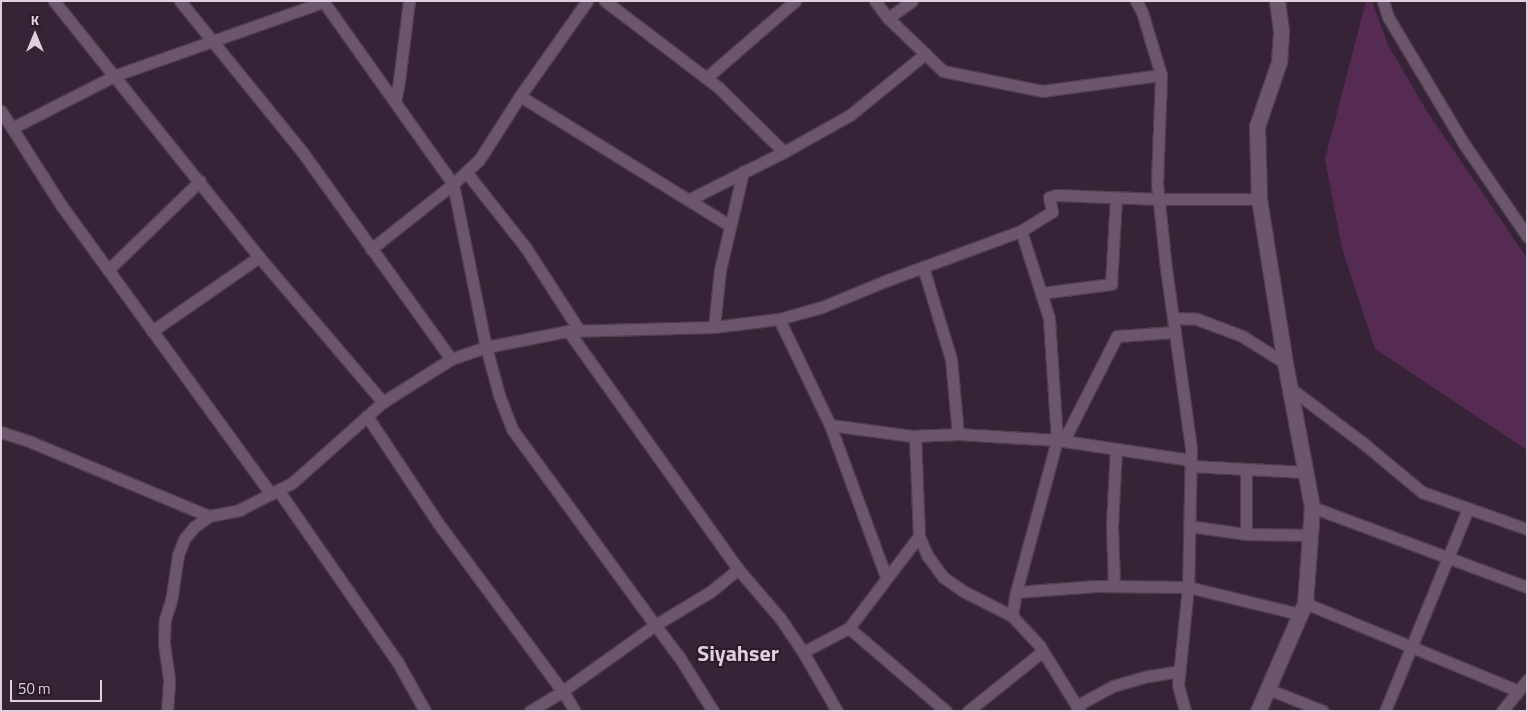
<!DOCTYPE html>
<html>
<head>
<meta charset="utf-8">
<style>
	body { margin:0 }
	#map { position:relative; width:1528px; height:712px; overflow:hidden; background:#362335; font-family:"Titillium Web",sans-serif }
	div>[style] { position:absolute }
	.green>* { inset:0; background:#552b54 }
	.roads { filter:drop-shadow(1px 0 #4f3f4f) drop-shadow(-1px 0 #4f3f4f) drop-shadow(0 1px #4f3f4f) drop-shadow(0 -1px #4f3f4f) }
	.street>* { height:11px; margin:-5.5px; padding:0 5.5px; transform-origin:5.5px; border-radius:5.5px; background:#6c566b }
	.secondary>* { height:15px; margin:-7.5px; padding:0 7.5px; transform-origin:7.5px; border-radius:7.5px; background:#6c566b }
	span { translate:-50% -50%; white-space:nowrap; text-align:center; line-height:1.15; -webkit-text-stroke:4px #2c1a2b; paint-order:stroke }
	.district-label { font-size:22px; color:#ded1dd; font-weight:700 }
	.frame { position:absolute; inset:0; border:2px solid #ded1dd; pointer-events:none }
	.north { position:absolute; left:10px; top:10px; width:50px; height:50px; -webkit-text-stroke:4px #2c1a2b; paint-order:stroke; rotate:0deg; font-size:14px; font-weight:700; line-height:20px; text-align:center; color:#ded1dd }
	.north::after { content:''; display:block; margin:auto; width:18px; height:22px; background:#ded1dd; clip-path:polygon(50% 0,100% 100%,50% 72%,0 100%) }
	.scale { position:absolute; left:10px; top:680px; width:92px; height:22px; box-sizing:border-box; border:2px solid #ded1dd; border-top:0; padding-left:6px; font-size:15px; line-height:18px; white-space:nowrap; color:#ded1dd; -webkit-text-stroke:4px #2c1a2b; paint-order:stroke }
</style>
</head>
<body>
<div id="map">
	<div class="green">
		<i style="clip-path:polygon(1366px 1px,1372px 1px,1388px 45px,1428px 113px,1527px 258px,1527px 450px,1375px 349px,1342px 248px,1325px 159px)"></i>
	</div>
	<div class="roads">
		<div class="street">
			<i style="left:54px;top:1px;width:328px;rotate:51.3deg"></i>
			<i style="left:259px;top:257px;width:191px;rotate:49.5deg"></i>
			<i style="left:180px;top:1px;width:196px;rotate:51deg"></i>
			<i style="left:303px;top:153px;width:254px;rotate:54.3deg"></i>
			<i style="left:323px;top:1px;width:224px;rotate:54.6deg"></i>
			<i style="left:453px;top:184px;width:166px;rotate:78.6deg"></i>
			<i style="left:486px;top:347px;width:50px;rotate:74.8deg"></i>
			<i style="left:499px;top:395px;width:36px;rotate:69deg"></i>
			<i style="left:512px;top:429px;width:243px;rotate:53.9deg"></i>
			<i style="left:655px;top:625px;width:64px;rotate:-31deg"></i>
			<i style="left:710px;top:592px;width:36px;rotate:-39deg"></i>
			<i style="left:738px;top:569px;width:292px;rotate:-125.5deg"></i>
			<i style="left:605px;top:1px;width:143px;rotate:37.3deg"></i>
			<i style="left:719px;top:88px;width:91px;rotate:44.6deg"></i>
			<i style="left:875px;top:1px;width:21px;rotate:53deg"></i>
			<i style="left:888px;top:18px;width:76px;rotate:43.9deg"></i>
			<i style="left:943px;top:71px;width:101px;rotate:11.4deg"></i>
			<i style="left:1042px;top:91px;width:120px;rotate:-7.7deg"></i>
			<i style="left:1136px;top:1px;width:13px;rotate:61deg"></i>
			<i style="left:1142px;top:12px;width:66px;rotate:73.2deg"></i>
			<i style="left:1161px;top:75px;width:108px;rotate:92.1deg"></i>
			<i style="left:1157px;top:183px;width:85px;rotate:84deg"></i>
			<i style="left:1166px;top:268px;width:182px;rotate:82.1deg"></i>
			<i style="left:1191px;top:448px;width:139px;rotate:91.2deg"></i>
			<i style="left:1188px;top:587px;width:99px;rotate:95.8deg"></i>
			<i style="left:1178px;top:685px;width:27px;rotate:75deg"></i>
			<i style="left:1383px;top:1px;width:17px;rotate:73deg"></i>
			<i style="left:1388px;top:17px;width:148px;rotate:59.1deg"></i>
			<i style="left:1464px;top:144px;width:112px;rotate:55.6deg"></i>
			<i style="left:888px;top:18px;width:29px;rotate:-35deg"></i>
			<i style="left:706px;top:78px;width:118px;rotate:-40.9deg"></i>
			<i style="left:520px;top:96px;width:246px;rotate:31.7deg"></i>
			<i style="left:395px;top:102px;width:21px;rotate:-79deg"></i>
			<i style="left:399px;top:81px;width:81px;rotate:-82.9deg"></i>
			<i style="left:1px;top:111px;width:20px;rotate:57deg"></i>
			<i style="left:466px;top:172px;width:97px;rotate:51.7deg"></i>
			<i style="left:526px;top:248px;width:98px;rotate:57.1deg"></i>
			<i style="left:690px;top:199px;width:105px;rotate:-26.6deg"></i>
			<i style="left:784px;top:152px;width:76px;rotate:-29.3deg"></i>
			<i style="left:850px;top:115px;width:97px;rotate:-39.1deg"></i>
			<i style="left:371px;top:249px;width:105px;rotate:-38.4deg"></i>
			<i style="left:453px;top:184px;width:35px;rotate:-43deg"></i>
			<i style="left:479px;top:160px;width:76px;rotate:-57.4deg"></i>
			<i style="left:520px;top:96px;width:116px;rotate:-54.8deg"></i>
			<i style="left:923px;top:267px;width:96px;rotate:73.1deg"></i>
			<i style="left:951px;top:359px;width:75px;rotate:84.7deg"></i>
			<i style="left:108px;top:270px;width:128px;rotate:-44.1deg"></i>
			<i style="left:1041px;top:293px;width:71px;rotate:-7.3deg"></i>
			<i style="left:1111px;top:284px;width:86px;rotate:-86.7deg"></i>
			<i style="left:1173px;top:318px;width:24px;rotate:2deg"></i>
			<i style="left:1197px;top:319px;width:48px;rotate:20.7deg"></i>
			<i style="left:1242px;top:336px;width:51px;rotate:32.1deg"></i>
			<i style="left:779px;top:319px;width:45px;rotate:-15.6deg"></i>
			<i style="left:822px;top:307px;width:68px;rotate:-22.4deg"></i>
			<i style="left:885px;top:281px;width:145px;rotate:-20.2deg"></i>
			<i style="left:1021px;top:231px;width:36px;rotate:-32deg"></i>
			<i style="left:1052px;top:212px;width:15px;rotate:-101deg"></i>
			<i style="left:1049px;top:197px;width:8px;rotate:-14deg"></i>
			<i style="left:1057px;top:195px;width:102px;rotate:2.2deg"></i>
			<i style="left:1159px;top:199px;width:100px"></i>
			<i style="left:714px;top:327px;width:57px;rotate:-84deg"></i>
			<i style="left:720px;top:270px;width:101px;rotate:-76.8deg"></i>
			<i style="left:152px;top:331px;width:130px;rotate:-34.7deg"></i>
			<i style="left:1290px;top:388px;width:91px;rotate:37deg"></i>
			<i style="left:1363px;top:443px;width:77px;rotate:39.7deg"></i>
			<i style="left:1422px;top:492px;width:111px;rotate:19.4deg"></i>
			<i style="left:367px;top:416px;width:128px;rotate:56.4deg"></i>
			<i style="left:438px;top:523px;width:212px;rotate:53.5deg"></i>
			<i style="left:564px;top:693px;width:21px;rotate:59deg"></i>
			<i style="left:830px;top:425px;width:162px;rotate:69.8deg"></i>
			<i style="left:1px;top:432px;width:32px;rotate:18deg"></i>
			<i style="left:31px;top:442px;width:193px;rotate:22.6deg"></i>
			<i style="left:209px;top:516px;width:31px;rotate:-11deg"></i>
			<i style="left:239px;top:510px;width:59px;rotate:-27deg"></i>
			<i style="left:292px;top:483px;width:122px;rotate:-41.7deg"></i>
			<i style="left:383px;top:402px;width:80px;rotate:-32.3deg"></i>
			<i style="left:451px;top:359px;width:37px;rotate:-19deg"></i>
			<i style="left:486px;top:347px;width:84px;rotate:-11deg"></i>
			<i style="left:568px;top:331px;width:146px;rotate:-1.6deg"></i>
			<i style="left:714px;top:327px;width:65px;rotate:-7deg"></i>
			<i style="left:779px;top:319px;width:118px;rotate:64.3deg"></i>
			<i style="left:830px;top:425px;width:83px;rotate:7.6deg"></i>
			<i style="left:912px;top:436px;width:46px;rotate:-2.5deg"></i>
			<i style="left:958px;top:434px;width:99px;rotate:3.5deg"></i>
			<i style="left:1057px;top:440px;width:135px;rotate:8.5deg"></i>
			<i style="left:915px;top:436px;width:100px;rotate:87.7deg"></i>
			<i style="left:919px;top:536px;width:21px;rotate:67deg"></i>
			<i style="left:927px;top:555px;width:27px;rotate:54deg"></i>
			<i style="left:943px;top:577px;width:24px;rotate:35deg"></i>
			<i style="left:963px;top:591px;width:55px;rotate:27deg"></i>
			<i style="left:1012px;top:616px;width:40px;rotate:47deg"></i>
			<i style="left:1039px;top:645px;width:78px;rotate:58.2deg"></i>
			<i style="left:1057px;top:440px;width:12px;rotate:-31deg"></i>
			<i style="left:1067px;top:434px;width:110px;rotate:-63deg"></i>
			<i style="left:1117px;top:336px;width:58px;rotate:-3.9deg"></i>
			<i style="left:1191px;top:466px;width:114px;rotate:3deg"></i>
			<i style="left:278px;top:490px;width:208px;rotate:55.2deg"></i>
			<i style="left:397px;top:661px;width:57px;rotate:60.8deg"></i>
			<i style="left:271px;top:494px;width:357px;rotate:-126deg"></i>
			<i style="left:61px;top:205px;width:91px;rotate:-122.5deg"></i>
			<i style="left:12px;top:128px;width:117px;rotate:-27deg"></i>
			<i style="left:116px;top:75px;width:219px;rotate:-19.4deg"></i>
			<i style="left:1312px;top:507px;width:229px;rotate:20.4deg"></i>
			<i style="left:1189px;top:526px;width:58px;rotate:8deg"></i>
			<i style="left:1246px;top:534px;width:64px;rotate:0.9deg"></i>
			<i style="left:1246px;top:534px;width:65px;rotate:-90deg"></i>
			<i style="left:919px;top:536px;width:116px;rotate:127.3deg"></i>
			<i style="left:849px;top:628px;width:128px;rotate:40.6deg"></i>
			<i style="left:738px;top:569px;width:65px;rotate:49.4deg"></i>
			<i style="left:780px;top:618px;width:41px;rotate:55.9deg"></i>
			<i style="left:803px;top:652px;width:68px;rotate:60deg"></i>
			<i style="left:1114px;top:586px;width:61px;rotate:-91.9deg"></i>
			<i style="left:1112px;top:525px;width:76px;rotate:-87deg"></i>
			<i style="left:1016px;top:592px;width:81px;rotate:-4.2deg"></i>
			<i style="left:1097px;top:586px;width:91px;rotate:0.6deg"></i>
			<i style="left:1188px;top:587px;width:115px;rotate:13.6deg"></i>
			<i style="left:1305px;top:603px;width:230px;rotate:22.4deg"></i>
			<i style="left:1012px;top:616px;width:24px;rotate:-81deg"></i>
			<i style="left:1016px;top:592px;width:157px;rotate:-74.9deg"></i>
			<i style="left:1057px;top:440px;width:122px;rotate:-93.8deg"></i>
			<i style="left:1049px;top:318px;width:91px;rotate:-107.8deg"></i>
			<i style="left:803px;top:652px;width:52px;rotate:-27.6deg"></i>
			<i style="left:1268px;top:689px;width:59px;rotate:21.8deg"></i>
			<i style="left:1076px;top:706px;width:42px;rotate:-28.4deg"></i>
			<i style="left:1113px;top:686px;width:37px;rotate:-16deg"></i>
			<i style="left:1149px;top:676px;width:31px;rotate:-9deg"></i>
			<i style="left:167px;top:711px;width:32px;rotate:-86deg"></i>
			<i style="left:169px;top:679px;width:37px;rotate:-98deg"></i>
			<i style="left:164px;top:642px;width:23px;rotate:-88deg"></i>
			<i style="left:165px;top:619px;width:19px;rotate:-72deg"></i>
			<i style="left:171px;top:601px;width:47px;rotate:-81.3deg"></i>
			<i style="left:178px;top:555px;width:17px;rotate:-69deg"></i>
			<i style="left:184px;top:539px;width:16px;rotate:-50deg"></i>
			<i style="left:194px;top:527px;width:19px;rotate:-36deg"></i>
			<i style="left:530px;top:711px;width:31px;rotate:-31deg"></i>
			<i style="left:557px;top:695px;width:120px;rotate:-35.5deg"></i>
			<i style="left:655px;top:625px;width:38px;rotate:53deg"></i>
			<i style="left:678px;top:655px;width:66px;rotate:58deg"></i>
			<i style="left:968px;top:711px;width:96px;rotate:-38.7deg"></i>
			<i style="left:1385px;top:711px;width:218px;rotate:-67.7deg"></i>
			<i style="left:1502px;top:711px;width:40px;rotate:-51deg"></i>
		</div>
		<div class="secondary">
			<i style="left:1258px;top:711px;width:118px;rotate:-66.5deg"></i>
			<i style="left:1305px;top:603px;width:96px;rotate:-85.8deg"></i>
			<i style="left:1312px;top:507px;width:147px;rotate:-100.6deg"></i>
			<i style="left:1285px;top:363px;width:166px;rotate:-99deg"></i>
			<i style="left:1259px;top:199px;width:73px;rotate:-91.6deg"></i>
			<i style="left:1257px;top:126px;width:68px;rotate:-71deg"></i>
			<i style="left:1279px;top:62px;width:32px;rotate:-86deg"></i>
			<i style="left:1281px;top:30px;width:29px;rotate:-98deg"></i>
		</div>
	</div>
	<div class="district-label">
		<span style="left:738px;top:654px">Siyahser</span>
	</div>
	<div class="frame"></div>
	<div class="north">K</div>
	<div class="scale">50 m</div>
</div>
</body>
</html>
